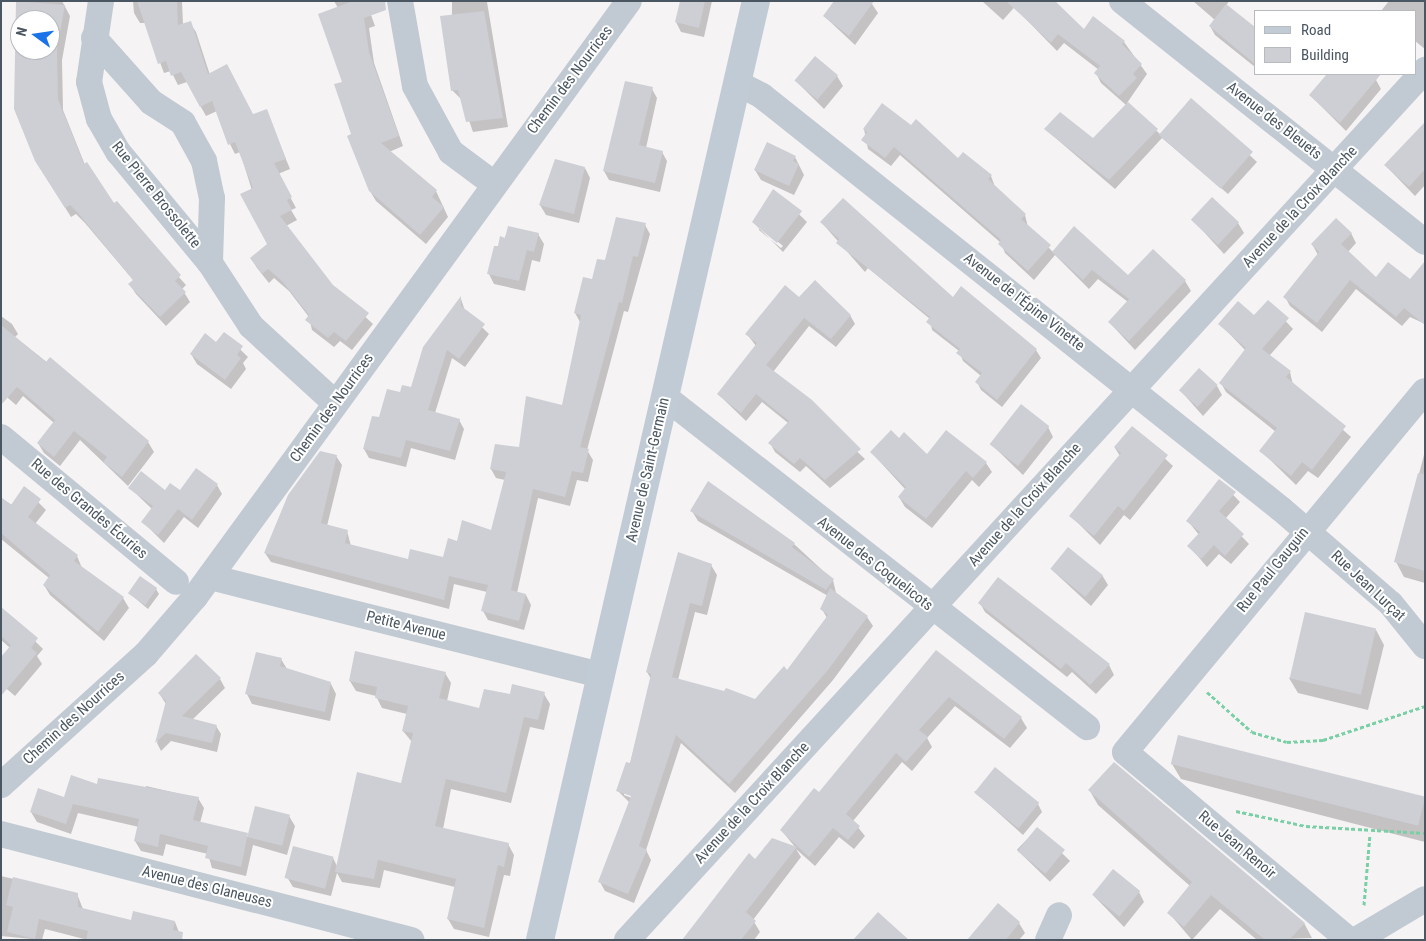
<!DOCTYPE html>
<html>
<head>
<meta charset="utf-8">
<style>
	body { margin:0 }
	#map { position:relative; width:1426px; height:941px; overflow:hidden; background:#f5f3f3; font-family:"Roboto Condensed",sans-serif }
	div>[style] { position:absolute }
	.shadow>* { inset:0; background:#0003; transform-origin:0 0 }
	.building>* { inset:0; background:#cdcfd5; transform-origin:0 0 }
	.path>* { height:3px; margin-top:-1.5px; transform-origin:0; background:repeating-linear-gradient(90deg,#7ad0a6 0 4px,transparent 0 6.5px) }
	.street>* { height:26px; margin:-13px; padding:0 13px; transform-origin:13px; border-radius:13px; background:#c1cad2 }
	.secondary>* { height:28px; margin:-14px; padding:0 14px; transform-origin:14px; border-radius:14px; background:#c1cbd6 }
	span { translate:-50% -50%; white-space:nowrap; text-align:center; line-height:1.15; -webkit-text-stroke:4px #fff; paint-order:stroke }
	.street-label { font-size:15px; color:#4a5661 }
	.frame { position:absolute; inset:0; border:2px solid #4a5661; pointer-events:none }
	.legend { position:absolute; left:1254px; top:10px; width:162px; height:65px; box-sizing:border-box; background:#fff; border:1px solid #b7bbc0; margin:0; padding:6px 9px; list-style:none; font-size:15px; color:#4a5661 }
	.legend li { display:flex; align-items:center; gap:10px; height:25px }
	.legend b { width:25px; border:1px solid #b7bbc0 }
	.north { position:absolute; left:10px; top:10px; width:50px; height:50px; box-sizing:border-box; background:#fff; border:1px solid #b7bbc0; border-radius:50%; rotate:284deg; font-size:14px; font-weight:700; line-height:20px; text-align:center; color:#4a5661 }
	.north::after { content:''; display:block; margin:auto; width:18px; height:22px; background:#1a73e8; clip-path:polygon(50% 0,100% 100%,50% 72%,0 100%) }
</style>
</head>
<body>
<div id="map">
	<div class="shadow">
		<i style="clip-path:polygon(evenodd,17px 1px,62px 1px,70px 16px,62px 60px,63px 110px,85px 165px,114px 205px,186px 285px,182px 289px,190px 302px,166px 326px,136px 294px,130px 285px,134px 281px,85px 223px,76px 214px,71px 217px,43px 172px,15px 109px,17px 1px,20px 20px,50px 20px,50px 50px,20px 50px,20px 20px)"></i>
		<i style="clip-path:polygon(133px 1px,182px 1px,183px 25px,190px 23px,196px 32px,210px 75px,253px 116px,266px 111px,290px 169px,278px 174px,296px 208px,291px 210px,297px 220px,286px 226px,332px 286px,373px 324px,352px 350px,340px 341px,334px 347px,312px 330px,309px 317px,289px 291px,274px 278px,269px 283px,257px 268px,251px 258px,269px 245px,240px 152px,235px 154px,230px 144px,217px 111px,206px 116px,187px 82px,178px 85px,171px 71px,164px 73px,145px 23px,140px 23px,134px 13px)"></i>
		<i style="clip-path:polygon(334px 1px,366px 1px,375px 26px,369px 28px,374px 63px,403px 146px,389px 152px,436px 191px,448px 217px,426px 244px,376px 201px,370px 191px,353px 134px,343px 82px,338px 8px)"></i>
		<i style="clip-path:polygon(452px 1px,491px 1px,487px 2px,508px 127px,473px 132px,462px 100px,452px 90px)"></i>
		<i style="clip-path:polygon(681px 1px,712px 1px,704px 37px,681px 32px,676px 22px)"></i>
		<i style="clip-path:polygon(870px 1px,878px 13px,855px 45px,824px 16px)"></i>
		<i style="clip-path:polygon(982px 1px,1020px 1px,1003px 20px)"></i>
		<i style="clip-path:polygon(1193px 1px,1229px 1px,1226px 6px,1255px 28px,1255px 67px,1215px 35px,1210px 26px,1215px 20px)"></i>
		<i style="clip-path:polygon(1389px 1px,1425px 1px,1425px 49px,1415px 41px,1415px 11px,1381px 11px)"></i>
		<i style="clip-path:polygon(1017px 10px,1124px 42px,1147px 74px,1127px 103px,1160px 134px,1191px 100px,1257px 162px,1228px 194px,1162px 138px,1115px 189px,1045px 129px,1093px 140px,1126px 105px,1101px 83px,1096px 73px,1099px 70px,1064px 43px,1057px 51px)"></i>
		<i style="clip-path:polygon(1329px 74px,1380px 74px,1376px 80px,1381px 89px,1346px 131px,1310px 95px)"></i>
		<i style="clip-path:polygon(837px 76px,843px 86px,824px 109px,796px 81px)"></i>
		<i style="clip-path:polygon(652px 89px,657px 98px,646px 148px,662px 152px,667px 161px,660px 192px,609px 180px,604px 171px)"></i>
		<i style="clip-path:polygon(1425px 126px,1425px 185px,1415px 196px,1386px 166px)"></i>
		<i style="clip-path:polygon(864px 129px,958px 159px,991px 176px,995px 187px,1025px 215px,1028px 227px,1053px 252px,1128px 277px,1185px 281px,1191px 291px,1135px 350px,1109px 322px,1128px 302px,1098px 279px,1089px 289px,1055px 255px,1034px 280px,1005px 253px,1001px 243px,900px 155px,891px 166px,868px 149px)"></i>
		<i style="clip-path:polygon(795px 157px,804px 175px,794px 195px,761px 180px,755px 170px)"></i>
		<i style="clip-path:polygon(585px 168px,590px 178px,579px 223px,546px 215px,540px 205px)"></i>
		<i style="clip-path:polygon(evenodd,774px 190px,807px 222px,783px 252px,753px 222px,774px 190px,759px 226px,783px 246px,781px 248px,759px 230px,759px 226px)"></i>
		<i style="clip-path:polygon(1193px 220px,1238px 223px,1244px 233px,1224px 254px)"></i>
		<i style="clip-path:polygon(822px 223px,953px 299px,961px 288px,1036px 350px,1041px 358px,1002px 407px,981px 390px,977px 382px,981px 376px,963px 361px,959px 351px,932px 330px,930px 319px,868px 268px,865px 272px)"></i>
		<i style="clip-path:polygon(645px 225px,650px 234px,628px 312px,624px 311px,587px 450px,593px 460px,588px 482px,577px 480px,570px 506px,538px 498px,517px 593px,526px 595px,531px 605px,524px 630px,488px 620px,483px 611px,487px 592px,454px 584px,449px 609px,271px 562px,265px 553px,336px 456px,342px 465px,327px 526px,347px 531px,351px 546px,409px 560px,444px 558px,458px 542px,492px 532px,505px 480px,496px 478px,491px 469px,520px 449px,563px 406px,580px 322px,575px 313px,606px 262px)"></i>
		<i style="clip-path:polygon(509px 228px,538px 234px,544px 244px,540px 262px,532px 260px,525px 291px,494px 284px,489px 274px)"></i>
		<i style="clip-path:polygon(1351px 233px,1356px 243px,1348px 252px,1425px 324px,1410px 317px,1402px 326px,1356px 289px,1322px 332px,1290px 306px,1285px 297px,1318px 255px,1312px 244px)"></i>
		<i style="clip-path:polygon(800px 298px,850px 315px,855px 324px,836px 347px,809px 326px,773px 372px,865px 459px,830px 488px,806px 466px,800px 472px,775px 452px,770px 443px,788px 423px,762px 402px,746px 421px,718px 394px,756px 346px,747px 334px)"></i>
		<i style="clip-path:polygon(461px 299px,465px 311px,489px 334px,465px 367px,452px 358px,435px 413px,459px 420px,464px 429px,455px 460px,411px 448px,406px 467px,369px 458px,364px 449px,380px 419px,401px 394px,412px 389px)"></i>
		<i style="clip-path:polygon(1268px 302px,1293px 329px,1269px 356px,1290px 372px,1293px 385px,1351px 437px,1318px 478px,1308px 471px,1296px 485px,1261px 451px,1276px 432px,1226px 392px,1221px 383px,1246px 351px,1220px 324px,1254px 317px)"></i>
		<i style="clip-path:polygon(1px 316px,12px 324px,18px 334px,15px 337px,148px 442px,154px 452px,128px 486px,80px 440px,60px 466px,44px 453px,38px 443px,54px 423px,23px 396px,16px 405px,1px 392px)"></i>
		<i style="clip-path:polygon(224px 334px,248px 357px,243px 363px,246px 369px,231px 389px,197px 364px,191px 354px,217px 344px)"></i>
		<i style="clip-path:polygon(1217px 386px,1222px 395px,1203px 416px,1180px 390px)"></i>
		<i style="clip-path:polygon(1048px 427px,1053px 437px,1023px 475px,991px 444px)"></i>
		<i style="clip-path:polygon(1132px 428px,1173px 466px,1130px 520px,1124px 515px,1100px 545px,1071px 516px,1120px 456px,1115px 448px)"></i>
		<i style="clip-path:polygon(899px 439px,927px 456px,986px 463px,992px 472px,979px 487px,972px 480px,932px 528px,905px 507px,899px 497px,905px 489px,871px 452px)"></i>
		<i style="clip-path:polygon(1425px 451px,1425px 583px,1404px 577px,1396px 562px)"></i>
		<i style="clip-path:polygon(1219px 480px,1240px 502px,1225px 519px,1249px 544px,1231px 564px,1219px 554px,1207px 567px,1189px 546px,1199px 535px,1188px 521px)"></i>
		<i style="clip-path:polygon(217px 485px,222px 494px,198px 528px,184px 517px,164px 543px,143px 522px,152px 509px,130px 488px,180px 492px)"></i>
		<i style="clip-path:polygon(24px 488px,46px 510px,35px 524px,77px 556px,82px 568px,123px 598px,129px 608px,104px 641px,50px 595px,44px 585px,49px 578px,1px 539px,1px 498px,12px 505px)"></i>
		<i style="clip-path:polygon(evenodd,692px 511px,794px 544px,833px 580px,836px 593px,867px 617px,873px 626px,833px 680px,735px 793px,681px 743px,646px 850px,651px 860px,634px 903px,605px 891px,600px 882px,630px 803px,618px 791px,630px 764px,651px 679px,647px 672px,711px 565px,717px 575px,707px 615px,695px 612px,678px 680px,755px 700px,787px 671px,827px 618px,822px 609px,828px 596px,698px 521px,692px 511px,624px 793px,638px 797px,637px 800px,624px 795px,624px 793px)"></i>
		<i style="clip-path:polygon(1051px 569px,1102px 575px,1108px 585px,1091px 606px)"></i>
		<i style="clip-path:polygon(156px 589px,159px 594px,148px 609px,129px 593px)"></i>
		<i style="clip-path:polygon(980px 603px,1109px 665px,1114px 675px,1096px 694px,1072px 672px,1067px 677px,985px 612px)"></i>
		<i style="clip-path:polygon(6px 612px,43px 649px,37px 656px,42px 664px,15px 696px,1px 684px,10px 648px,1px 640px,1px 618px)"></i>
		<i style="clip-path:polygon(1376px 630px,1384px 645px,1368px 710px,1298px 693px,1289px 678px)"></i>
		<i style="clip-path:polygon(937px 652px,1021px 718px,1027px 728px,1010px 748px,955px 706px,927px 738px,932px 747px,912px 771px,902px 762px,853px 821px,865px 836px,854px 849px,839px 837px,815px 866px,796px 849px,801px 857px,753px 920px,760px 932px,754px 940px,683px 940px,773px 840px,796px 848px,781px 830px,819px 794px)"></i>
		<i style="clip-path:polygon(281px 659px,287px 669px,331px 684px,336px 694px,330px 721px,252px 704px,247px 694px)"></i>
		<i style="clip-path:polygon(445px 673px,451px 683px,447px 701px,480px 710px,511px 696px,544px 694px,550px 704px,544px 730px,530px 727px,511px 803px,451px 789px,443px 829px,508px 844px,514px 855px,510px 876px,504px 875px,489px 937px,454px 929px,448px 919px,455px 887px,384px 870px,380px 888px,342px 882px,337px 873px,331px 896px,293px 887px,287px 877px,333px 858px,337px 866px,402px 785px,412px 742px,403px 731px,407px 714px,382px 708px,376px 696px,356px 691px,350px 681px)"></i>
		<i style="clip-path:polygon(220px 679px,225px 688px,192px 720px,216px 726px,221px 734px,217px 752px,171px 741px,161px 751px,157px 743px,166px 704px,159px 693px)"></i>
		<i style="clip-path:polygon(1172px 764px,1425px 799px,1425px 842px,1181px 779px)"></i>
		<i style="clip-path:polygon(98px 786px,145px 790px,146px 786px,198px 798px,204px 808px,200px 823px,249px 837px,289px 816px,295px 826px,287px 855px,253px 845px,246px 876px,212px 868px,208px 854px,166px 844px,163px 856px,141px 851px,135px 841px,139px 827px,78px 813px,71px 834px,37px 822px,31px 812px)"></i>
		<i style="clip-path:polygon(974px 791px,1038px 804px,1042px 812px,1023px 835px)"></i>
		<i style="clip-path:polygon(1090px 791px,1304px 923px,1312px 938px,1257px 940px,1220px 909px,1192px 940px,1169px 913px,1190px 886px,1098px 805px)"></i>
		<i style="left:1037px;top:829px;width:46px;height:29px;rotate:44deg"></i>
		<i style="clip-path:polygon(1px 876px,77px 894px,83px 909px,132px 921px,175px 922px,182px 940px,88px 940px,45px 929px,42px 940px,1px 936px)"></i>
		<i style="clip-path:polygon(1139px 892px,1144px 902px,1124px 927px,1093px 895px)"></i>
		<i style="clip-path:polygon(1019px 923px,1025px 933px,1019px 940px,974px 940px)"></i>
	</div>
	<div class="building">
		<i style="clip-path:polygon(evenodd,16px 1px,65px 5px,57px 49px,58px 99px,84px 164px,87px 162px,114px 203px,117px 201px,181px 275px,175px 281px,186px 292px,160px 317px,128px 284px,133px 280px,78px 213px,70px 205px,65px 208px,35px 161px,14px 109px,16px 1px,20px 20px,50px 20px,50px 50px,20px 50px,20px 20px)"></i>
		<i style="clip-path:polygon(137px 1px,177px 1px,178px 25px,191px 21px,208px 74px,227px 64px,253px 114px,267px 109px,286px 159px,274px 163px,292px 197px,287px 200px,292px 210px,280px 216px,333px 285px,369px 313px,346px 341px,334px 332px,328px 338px,305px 320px,309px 315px,282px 281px,268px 269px,262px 274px,250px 258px,267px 244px,240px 194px,253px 188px,235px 142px,228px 145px,212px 101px,200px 107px,181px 72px,171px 76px,166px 61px,158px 64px)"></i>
		<i style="clip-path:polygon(353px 1px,385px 1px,386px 10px,364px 18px,369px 52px,399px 136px,381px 143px,437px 190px,432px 197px,444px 207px,420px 235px,369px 191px,347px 136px,351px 134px,334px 84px,342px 82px,318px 14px)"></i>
		<i style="clip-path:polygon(680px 1px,705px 1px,699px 28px,675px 22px)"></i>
		<i style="clip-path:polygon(834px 1px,874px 1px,849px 36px,823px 16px)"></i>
		<i style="clip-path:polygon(1006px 1px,1055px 1px,1084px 29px,1093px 16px,1125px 41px,1122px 44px,1142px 64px,1133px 74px,1137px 78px,1119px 96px,1094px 73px,1100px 66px,1058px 34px,1051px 43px)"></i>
		<i style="clip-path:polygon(1226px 4px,1255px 27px,1255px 64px,1209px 26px)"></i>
		<i style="clip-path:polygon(484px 11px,503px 118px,466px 122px,458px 90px,451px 91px,440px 16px)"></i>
		<i style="left:815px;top:56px;width:30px;height:32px;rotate:40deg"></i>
		<i style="clip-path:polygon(1327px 74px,1381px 74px,1340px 123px,1309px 95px)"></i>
		<i style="clip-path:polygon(625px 81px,653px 87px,639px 145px,663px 151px,655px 183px,603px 171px)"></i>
		<i style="left:1191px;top:98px;width:82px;height:49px;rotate:41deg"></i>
		<i style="clip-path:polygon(1128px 102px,1158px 129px,1109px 180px,1044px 129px,1060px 112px,1093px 138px)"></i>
		<i style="clip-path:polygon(882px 103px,911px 125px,916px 119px,958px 158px,963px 152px,992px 175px,988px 179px,1026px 214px,1021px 219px,1051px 245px,1028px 271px,998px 244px,1001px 240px,894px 147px,885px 158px,861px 140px,867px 132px,863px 129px)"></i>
		<i style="clip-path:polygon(1425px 122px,1425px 169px,1409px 187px,1384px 165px)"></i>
		<i style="clip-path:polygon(767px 142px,796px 156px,793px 161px,799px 164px,789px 186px,754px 170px)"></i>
		<i style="clip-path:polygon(555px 159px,585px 167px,574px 214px,539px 205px)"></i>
		<i style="clip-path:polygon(773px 189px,802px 211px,777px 243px,752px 222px)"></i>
		<i style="left:1212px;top:197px;width:37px;height:31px;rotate:43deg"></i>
		<i style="clip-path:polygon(843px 198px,953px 297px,961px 286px,1037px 349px,997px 400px,975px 382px,982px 373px,956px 353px,960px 349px,926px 322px,930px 317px,836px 243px,839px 239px,820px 222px)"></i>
		<i style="clip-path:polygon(616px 217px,646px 223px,638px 257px,633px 256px,622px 303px,619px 302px,580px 447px,589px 449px,583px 473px,572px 471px,565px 497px,533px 489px,511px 590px,526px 594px,519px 621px,481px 611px,488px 585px,449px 576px,444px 600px,264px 553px,288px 495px,320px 451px,337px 455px,321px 523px,348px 530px,345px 543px,408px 559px,410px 549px,443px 557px,448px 538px,457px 541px,462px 520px,491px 530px,506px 472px,490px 469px,495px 444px,519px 447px,526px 396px,562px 405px,581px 315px,574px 313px,583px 277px,592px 279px,597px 259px,605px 260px)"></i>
		<i style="clip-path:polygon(1336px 218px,1352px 233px,1341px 244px,1376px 277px,1388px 262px,1410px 279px,1425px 261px,1425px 325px,1404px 308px,1396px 317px,1350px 280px,1317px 323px,1283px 297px,1319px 252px,1311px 244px)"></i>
		<i style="clip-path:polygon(508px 226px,539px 233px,534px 252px,527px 250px,519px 281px,487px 274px,494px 246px,498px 246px,500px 236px,505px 238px)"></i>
		<i style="clip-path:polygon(1074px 226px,1128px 275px,1153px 249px,1186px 280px,1129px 341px,1108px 322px,1129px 299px,1092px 270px,1083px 280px,1052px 252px)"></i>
		<i style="clip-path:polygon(815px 280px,851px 315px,831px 339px,804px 318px,766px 365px,812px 400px,861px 449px,825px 480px,800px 458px,794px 464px,768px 443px,789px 421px,756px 394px,741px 413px,717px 394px,757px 343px,745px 334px,785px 285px,799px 297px)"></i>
		<i style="clip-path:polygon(461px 296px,461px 306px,485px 324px,459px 359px,447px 350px,428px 410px,460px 419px,450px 451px,406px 440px,401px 458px,363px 449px,372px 416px,379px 417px,387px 389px,400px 392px,402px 385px,411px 387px,423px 347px)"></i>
		<i style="clip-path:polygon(1268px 300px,1289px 318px,1262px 349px,1291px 371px,1286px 377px,1346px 426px,1312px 470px,1302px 462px,1291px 476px,1259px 451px,1277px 428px,1219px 383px,1246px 348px,1218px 324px,1238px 301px,1254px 315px)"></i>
		<i style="clip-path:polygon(1px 325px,46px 362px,50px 357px,149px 441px,122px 477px,103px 462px,107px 457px,74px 431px,54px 457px,37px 443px,55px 420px,17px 387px,1px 405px)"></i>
		<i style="clip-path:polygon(224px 332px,243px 346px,237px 355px,241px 358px,225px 380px,190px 354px,205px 333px,216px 342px)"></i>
		<i style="left:1199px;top:368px;width:25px;height:30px;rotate:42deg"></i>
		<i style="left:1021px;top:404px;width:36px;height:51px;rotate:38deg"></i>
		<i style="clip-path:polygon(1132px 426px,1168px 455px,1124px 511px,1118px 506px,1094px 536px,1069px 516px,1121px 453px,1114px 447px)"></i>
		<i style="clip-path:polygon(891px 430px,899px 438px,904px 432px,927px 454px,946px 430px,987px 462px,973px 478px,966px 471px,926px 519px,898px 497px,906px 487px,870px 452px)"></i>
		<i style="clip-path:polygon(196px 468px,218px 484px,192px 520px,178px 509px,158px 535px,141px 522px,153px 506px,128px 488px,141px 471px,165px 490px,170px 483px,180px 490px)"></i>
		<i style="clip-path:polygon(1418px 473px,1425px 474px,1425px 571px,1394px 562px)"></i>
		<i style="clip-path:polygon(1219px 479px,1236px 492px,1219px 511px,1244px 534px,1225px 556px,1214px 545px,1201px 559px,1187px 546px,1200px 532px,1186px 521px)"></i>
		<i style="clip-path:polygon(708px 481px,795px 543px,792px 547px,834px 579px,826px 590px,690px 511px)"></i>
		<i style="clip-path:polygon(24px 486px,41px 499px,28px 517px,78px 555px,74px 561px,124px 597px,98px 632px,43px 585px,50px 575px,1px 533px,1px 497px,11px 505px)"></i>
		<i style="left:1068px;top:547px;width:45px;height:28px;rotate:39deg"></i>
		<i style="clip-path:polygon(678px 552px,712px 564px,702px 606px,690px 603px,672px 677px,724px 691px,726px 688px,755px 699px,784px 666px,787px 670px,828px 615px,820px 609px,830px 588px,868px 616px,828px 670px,729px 784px,676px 735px,639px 846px,647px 850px,628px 894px,598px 882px,631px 796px,616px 791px,626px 762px,630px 763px,651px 674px,646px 672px)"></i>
		<i style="left:140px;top:576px;width:21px;height:21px;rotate:35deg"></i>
		<i style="clip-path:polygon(998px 577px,1110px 664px,1090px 685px,1066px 663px,1061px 669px,978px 603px)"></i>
		<i style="clip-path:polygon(1px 607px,38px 638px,31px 648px,37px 653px,1px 696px,1px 657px,11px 645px,1px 636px)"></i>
		<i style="left:1305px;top:612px;width:73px;height:68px;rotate:13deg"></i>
		<i style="clip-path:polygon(936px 650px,1022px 717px,1004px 739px,949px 697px,919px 730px,928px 737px,906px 762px,896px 753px,846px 814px,860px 826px,848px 840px,833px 828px,809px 857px,780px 830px,814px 788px,819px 792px)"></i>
		<i style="clip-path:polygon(355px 651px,446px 672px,439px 698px,479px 708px,484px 689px,510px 694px,512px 684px,545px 692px,538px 720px,524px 717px,506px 793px,446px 779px,435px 826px,509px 843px,504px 867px,498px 865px,484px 928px,447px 919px,456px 879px,378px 860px,374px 879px,335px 872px,357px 772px,401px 783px,413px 733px,402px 731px,408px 706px,375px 698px,377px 687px,349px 681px)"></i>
		<i style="clip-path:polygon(256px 652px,282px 658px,280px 666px,331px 682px,325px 712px,245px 694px)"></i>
		<i style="clip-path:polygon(196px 654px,221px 678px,182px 716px,217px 725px,212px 743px,166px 733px,155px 743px,166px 701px,158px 693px)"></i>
		<i style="left:1178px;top:735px;width:255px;height:30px;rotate:14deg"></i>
		<i style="clip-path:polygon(1114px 762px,1305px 923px,1289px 940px,1265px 940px,1211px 895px,1184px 927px,1167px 913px,1192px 882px,1088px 790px)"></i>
		<i style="left:995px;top:767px;width:57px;height:33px;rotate:39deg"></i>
		<i style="clip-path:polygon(71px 775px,97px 784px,98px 778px,199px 797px,193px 820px,248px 833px,241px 867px,205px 858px,208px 846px,160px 834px,158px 847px,134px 841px,139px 819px,73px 804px,66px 824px,30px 812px,38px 788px,64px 797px)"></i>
		<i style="left:255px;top:806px;width:36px;height:32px;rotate:14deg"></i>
		<i style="left:1037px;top:827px;width:36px;height:31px;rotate:39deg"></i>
		<i style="clip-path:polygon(772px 838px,797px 847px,746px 912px,756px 921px,741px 940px,682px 940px,749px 853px,755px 859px)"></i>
		<i style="left:293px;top:846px;width:42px;height:33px;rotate:15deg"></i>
		<i style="left:1113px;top:869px;width:35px;height:33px;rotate:39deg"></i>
		<i style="clip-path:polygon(13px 877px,78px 893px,78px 907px,131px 920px,133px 911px,175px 921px,173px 930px,183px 932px,182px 940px,86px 940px,88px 931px,39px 919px,35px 939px,7px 932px,13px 907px,6px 905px)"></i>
		<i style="clip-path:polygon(998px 903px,1020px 922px,1006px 940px,967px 940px)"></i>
		<i style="clip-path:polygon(878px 912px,909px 940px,853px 940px)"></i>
	</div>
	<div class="path">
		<i style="left:1207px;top:692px;width:60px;rotate:41.6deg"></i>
		<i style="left:1252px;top:732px;width:36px;rotate:16deg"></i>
		<i style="left:1287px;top:742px;width:36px;rotate:-3deg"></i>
		<i style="left:1323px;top:740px;width:108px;rotate:-18.4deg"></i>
		<i style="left:1236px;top:811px;width:72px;rotate:12.1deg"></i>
		<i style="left:1306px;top:826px;width:119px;rotate:3.4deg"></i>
		<i style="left:1364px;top:905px;width:72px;rotate:-85.2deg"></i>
	</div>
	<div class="street">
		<i style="left:101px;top:1px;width:82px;rotate:98.4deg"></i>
		<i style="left:89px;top:82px;width:38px;rotate:75deg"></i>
		<i style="left:99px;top:119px;width:39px;rotate:60deg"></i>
		<i style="left:119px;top:153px;width:143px;rotate:50.4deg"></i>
		<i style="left:210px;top:263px;width:75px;rotate:56.9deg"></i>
		<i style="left:251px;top:326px;width:114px;rotate:42.5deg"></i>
		<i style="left:400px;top:1px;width:86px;rotate:80deg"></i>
		<i style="left:415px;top:86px;width:75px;rotate:61.4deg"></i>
		<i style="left:451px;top:152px;width:54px;rotate:36.7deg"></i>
		<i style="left:1122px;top:1px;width:387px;rotate:38.5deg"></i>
		<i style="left:94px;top:38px;width:86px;rotate:48.3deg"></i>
		<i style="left:151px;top:102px;width:38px;rotate:33deg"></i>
		<i style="left:183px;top:123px;width:43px;rotate:61.1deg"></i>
		<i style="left:204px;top:161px;width:38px;rotate:78deg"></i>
		<i style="left:212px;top:198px;width:65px;rotate:91.8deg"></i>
		<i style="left:737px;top:83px;width:28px;rotate:27deg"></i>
		<i style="left:762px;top:96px;width:663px;rotate:38.51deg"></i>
		<i style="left:1281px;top:509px;width:145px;rotate:40.8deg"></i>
		<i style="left:1391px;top:604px;width:54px;rotate:51deg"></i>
		<i style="left:665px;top:397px;width:536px;rotate:38.03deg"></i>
		<i style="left:1px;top:437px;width:227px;rotate:39.6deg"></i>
		<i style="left:210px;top:577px;width:403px;rotate:14.1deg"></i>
		<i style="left:1px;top:785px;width:195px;rotate:-42.1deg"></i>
		<i style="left:146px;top:654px;width:75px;rotate:-49.3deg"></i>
		<i style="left:195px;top:597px;width:737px;rotate:-53.94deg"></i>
		<i style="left:1px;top:834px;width:424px;rotate:14.5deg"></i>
		<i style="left:627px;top:940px;width:1181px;rotate:-47.47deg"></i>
		<i style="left:1048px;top:940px;width:27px;rotate:-66deg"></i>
		<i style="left:1349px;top:940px;width:292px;rotate:-140deg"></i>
		<i style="left:1125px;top:752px;width:469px;rotate:-50.3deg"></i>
		<i style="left:1356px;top:940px;width:80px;rotate:-30.7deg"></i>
	</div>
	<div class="secondary">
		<i style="left:540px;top:940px;width:964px;rotate:-77.05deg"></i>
	</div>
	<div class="street-label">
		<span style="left:570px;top:80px;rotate:-53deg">Chemin des Nourrices</span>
		<span style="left:1274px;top:121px;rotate:38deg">Avenue des Bleuets</span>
		<span style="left:156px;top:195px;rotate:51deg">Rue Pierre Brossolette</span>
		<span style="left:1300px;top:207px;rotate:-47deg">Avenue de la Croix Blanche</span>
		<span style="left:1024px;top:302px;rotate:38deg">Avenue de l'Épine Vinette</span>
		<span style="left:332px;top:408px;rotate:-54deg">Chemin des Nourrices</span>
		<span style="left:648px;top:470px;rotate:-77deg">Avenue de Saint-Germain</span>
		<span style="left:1025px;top:505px;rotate:-48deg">Avenue de la Croix Blanche</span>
		<span style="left:89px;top:509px;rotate:40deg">Rue des Grandes Écuries</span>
		<span style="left:875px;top:564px;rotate:38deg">Avenue des Coquelicots</span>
		<span style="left:1273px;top:570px;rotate:-51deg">Rue Paul Gauguin</span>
		<span style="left:1368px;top:586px;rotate:43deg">Rue Jean Lurçat</span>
		<span style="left:406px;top:626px;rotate:14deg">Petite Avenue</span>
		<span style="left:74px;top:718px;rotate:-42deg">Chemin des Nourrices</span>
		<span style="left:752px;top:803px;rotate:-47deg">Avenue de la Croix Blanche</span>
		<span style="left:1237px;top:845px;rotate:40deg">Rue Jean Renoir</span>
		<span style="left:207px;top:887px;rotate:14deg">Avenue des Glaneuses</span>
	</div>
	<div class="frame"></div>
	<ul class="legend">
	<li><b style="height:6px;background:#c1cbd6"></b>Road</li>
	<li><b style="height:14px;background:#cdcfd5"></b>Building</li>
	</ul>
	<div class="north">N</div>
</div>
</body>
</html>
